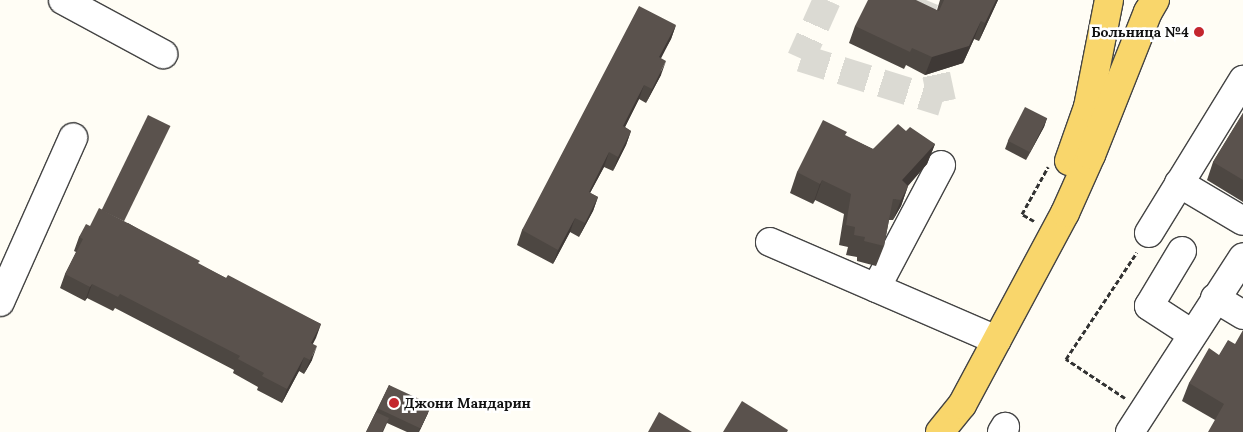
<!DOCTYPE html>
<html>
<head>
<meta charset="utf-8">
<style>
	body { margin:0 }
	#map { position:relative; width:1243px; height:432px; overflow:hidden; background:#fffdf5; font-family:Lora,serif }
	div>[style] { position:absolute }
	.minor-tunnel>* { height:28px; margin-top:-14px; transform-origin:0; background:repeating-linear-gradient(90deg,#dbdad3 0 28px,transparent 0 42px) }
	.path>* { height:3px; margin-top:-1.5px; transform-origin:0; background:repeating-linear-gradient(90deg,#333 0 5px,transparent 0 7.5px) }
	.roads { filter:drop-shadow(1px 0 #444) drop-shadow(-1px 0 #444) drop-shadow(0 1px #444) drop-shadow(0 -1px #444) }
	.minor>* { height:28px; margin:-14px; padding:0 14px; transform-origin:14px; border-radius:14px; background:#fff }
	.major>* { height:28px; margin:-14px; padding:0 14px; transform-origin:14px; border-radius:14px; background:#f9d66b }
	.wall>* { inset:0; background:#4d4742 }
	.shaded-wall>* { inset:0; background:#3f3936 }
	.building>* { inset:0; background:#5a524d; transform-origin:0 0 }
	.dots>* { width:14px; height:14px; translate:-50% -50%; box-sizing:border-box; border:2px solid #fff; border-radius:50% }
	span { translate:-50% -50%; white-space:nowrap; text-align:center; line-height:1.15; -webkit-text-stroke:5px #fff; paint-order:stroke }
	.poi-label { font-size:14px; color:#111; font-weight:700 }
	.right { translate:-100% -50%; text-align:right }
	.left { translate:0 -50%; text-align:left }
</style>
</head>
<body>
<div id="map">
	<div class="minor-tunnel">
		<i style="left:827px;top:0;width:64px;rotate:114.1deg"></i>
		<i style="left:801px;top:58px;width:148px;rotate:17.3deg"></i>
		<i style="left:942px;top:102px;width:67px;rotate:-102deg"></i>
		<i style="left:904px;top:0;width:19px;rotate:21deg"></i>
		<i style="left:922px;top:7px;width:8px;rotate:-67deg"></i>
	</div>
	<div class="path">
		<i style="left:1034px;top:221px;width:14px;rotate:-150deg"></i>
		<i style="left:1022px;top:214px;width:54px;rotate:-61deg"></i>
		<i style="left:1125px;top:398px;width:71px;rotate:-146.5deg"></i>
		<i style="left:1066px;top:359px;width:128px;rotate:-56.4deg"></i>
	</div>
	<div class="roads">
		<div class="minor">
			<i style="left:63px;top:0;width:114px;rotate:28.4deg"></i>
			<i style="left:1179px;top:183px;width:74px;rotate:30.7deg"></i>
			<i style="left:1149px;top:233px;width:180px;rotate:-58.4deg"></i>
			<i style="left:770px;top:242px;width:247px;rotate:23.4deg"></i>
			<i style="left:1182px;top:251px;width:64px;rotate:121deg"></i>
			<i style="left:1149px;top:306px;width:51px;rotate:33.1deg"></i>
			<i style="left:876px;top:288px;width:139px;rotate:-62.1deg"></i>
			<i style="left:1215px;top:298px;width:33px;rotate:31deg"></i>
			<i style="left:0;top:302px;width:180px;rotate:-66deg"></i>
			<i style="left:1002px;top:432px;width:6px;rotate:-59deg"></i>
			<i style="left:1130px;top:432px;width:208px;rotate:-57.1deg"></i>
		</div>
		<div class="major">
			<i style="left:1069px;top:161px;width:57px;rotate:-70.6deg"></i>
			<i style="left:1088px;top:107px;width:109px;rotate:-78.9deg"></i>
			<i style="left:940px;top:432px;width:35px;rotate:-51deg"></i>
			<i style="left:962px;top:405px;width:218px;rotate:-61.8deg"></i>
			<i style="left:1065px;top:213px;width:64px;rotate:-65.9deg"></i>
			<i style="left:1091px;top:155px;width:154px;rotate:-68.3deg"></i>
			<i style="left:1148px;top:12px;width:14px;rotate:-60deg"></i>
		</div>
	</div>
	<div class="wall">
		<i style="clip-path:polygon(940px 0,998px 0,979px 41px,974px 39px,963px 63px,925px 75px,906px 65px,904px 69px,849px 43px,855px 26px,937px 10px)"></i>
		<i style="clip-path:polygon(676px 25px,671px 39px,660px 58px,661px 75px,646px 103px,639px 99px,625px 127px,631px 131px,626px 145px,613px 171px,604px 167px,590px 193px,598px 197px,593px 211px,579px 237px,570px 232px,553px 264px,517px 245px,522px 230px)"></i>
		<i style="clip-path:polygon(1243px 113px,1243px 202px,1207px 180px,1213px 162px)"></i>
		<i style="clip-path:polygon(1047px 118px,1044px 127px,1026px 160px,1005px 149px,1008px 141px)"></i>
		<i style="clip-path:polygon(906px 131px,935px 144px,927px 164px,908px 186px,901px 206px,893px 220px,889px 220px,884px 246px,876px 266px,857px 261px,857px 257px,846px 255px,848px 247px,839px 245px,844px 214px,815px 200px,813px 204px,790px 193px,797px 172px,845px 136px,873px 149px)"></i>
		<i style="clip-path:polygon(128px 223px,198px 264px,226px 278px,321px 324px,313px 343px,312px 360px,304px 374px,299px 371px,282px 403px,257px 390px,258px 387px,233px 373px,234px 370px,115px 308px,113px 311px,87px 298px,85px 301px,60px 288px,65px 274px,76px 252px,74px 251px,79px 237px,90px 226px)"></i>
		<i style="clip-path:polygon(1219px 355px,1243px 432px,1215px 420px,1182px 401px,1189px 383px)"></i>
		<i style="clip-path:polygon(389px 385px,428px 413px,419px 432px,407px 432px,387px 423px,383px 432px,366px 432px)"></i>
	</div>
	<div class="shaded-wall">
		<i style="clip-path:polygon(996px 0,998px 0,979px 41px,985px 23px)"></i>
		<i style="clip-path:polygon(981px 21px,974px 39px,963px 63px,925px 75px,932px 57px)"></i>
		<i style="clip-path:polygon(676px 25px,671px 39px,654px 72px,659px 57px)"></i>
		<i style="clip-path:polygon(666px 61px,661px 75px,646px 103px,652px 89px)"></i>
		<i style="clip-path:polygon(644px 85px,639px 99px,618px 141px,623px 126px)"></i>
		<i style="clip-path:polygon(1047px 118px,1044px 127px,1026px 160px)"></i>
		<i style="clip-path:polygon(631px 131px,626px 145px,613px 171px,618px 157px)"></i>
		<i style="clip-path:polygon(935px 144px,927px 164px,895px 200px,902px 180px)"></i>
		<i style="clip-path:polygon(609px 152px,604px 167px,583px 206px,589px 192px)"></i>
		<i style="clip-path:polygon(822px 180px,815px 200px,813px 204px,820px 184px)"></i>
		<i style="clip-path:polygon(908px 186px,901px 206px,893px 220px,901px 200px)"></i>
		<i style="clip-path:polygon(598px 197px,593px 211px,579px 237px,585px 223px)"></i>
		<i style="clip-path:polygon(575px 218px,570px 232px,553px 264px,558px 250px)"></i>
		<i style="clip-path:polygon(92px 284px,87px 298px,85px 301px,90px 287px)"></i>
		<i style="clip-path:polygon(321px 324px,316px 338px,306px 357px,311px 343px)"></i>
		<i style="clip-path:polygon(317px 346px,312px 360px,304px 374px,310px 360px)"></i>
		<i style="clip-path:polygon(304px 357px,299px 371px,282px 403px,287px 389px)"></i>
		<i style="clip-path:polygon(431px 405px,428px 413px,419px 432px,420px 428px)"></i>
	</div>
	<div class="building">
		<i style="clip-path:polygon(868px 0,916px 0,939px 11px,944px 0,996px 0,985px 23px,981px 21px,969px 46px,932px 57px,912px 48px,910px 52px,855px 26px)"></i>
		<i style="clip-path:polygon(639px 6px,676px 25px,659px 57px,666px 61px,652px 89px,644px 85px,623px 126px,631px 131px,618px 157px,609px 152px,589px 192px,598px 197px,585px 223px,575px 218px,558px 250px,522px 230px)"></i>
		<i style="left:1025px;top:107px;width:25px;height:38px;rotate:27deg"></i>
		<i style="clip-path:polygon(1243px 113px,1243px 180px,1213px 162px)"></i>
		<i style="left:148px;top:115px;width:25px;height:106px;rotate:26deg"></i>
		<i style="clip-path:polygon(823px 120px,847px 132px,845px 135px,873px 149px,898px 124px,906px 131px,910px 127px,935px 144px,902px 180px,908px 186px,901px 200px,893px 199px,884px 246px,864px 241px,865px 237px,854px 235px,855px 227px,846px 225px,851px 194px,822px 180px,820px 184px,797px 172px)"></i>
		<i style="clip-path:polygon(99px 208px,200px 261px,198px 263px,226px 278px,228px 275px,321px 324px,311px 343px,317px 346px,310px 360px,304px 357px,287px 389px,262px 376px,264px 373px,238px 359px,240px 356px,120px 294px,118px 297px,92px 284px,90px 287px,65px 274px,83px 239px,79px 237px,86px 224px,90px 226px)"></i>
		<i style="clip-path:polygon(1243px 330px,1243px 432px,1208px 432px,1224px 404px,1189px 383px,1209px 348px,1219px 355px,1228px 340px,1235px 344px)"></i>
		<i style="left:389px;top:385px;width:47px;height:26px;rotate:25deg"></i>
		<i style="clip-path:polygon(742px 401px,788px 430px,787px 432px,723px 432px)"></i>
		<i style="clip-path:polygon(376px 412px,389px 418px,382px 432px,366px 432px)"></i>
		<i style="clip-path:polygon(659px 412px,692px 432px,648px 432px)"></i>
	</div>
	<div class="dots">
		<i style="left:1199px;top:32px;background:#c4262e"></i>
		<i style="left:394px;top:403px;background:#c4262e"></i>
	</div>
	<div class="poi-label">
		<span class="right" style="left:1189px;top:32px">Больница №4</span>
		<span class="left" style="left:404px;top:403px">Джони Мандарин</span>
	</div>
</div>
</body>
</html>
